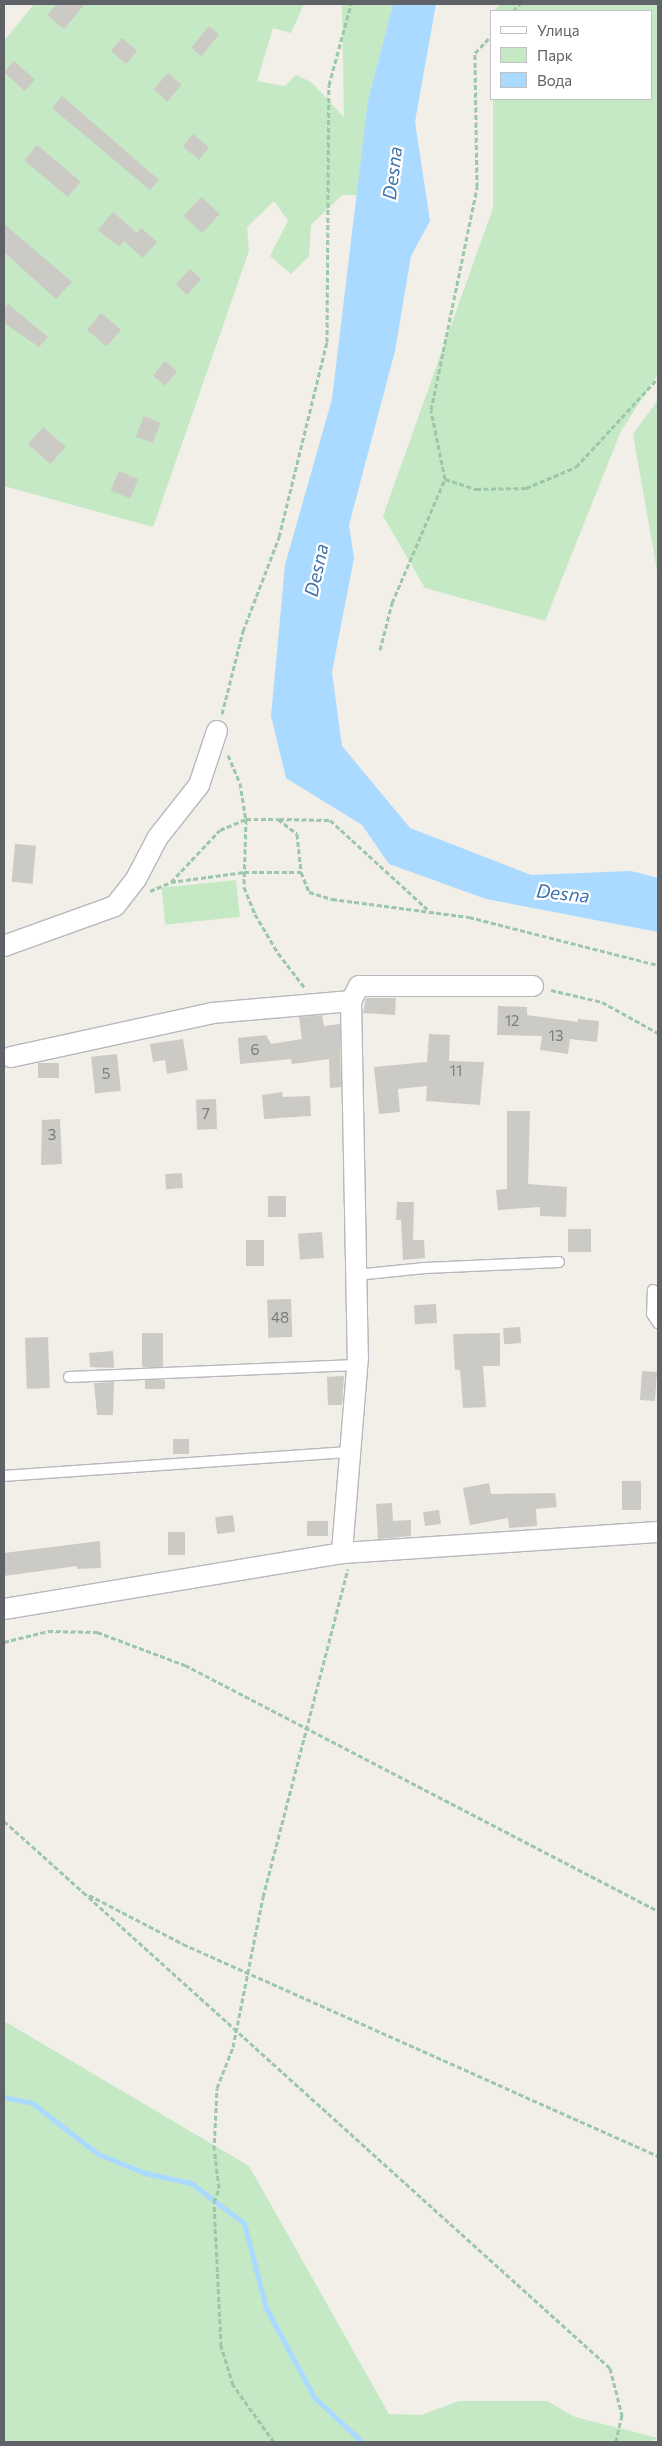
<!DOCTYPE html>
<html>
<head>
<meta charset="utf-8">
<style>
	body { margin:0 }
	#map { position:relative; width:662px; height:2446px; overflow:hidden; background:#f1efe8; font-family:Commissioner,sans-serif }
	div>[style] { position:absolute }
	.green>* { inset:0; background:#c5e8c5; transform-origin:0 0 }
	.water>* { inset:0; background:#aadaff }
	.stream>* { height:5px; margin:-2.5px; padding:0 2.5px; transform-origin:2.5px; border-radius:2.5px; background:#aadaff }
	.building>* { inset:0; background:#cccac5; transform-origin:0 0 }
	.path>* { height:3px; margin-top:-1.5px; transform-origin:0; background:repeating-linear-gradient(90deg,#9cc7a9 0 5px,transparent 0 7.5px) }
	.roads { filter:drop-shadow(1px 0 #b5b8bc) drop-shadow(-1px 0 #b5b8bc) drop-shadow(0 1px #b5b8bc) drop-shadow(0 -1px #b5b8bc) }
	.lane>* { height:10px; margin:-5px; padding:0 5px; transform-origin:5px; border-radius:5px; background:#fff }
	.street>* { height:20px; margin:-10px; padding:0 10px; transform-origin:10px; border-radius:10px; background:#fff }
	span { translate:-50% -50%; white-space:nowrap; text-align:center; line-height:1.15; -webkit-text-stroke:4.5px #fff; paint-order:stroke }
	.number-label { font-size:15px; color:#7a7d7f }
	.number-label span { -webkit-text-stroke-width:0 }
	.water-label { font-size:19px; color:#4174aa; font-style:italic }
	.frame { position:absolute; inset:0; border:5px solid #5f6368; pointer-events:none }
	.legend { position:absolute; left:490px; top:10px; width:162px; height:90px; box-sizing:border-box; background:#fff; border:1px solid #bfc1c3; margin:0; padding:6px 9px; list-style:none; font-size:15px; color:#5f6368 }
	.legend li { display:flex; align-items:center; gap:10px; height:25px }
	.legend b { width:25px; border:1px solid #bfc1c3 }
</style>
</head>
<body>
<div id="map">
	<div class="green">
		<i style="clip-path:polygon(34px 4px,304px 4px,291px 33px,273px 28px,257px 81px,285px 86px,296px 75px,311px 82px,344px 117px,342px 4px,393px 4px,368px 100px,357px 195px,342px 195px,311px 225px,309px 256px,291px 274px,270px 256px,288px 221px,274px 201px,247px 227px,249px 251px,153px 527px,4px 486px,4px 41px)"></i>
		<i style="clip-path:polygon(500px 4px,658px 4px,658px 374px,621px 431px,545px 621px,425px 588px,383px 516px,493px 208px,493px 99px,651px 99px,651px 11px,494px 11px)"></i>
		<i style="clip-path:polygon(658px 400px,658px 576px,633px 434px)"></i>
		<i style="left:236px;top:880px;width:37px;height:75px;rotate:84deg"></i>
		<i style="clip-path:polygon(4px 2021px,249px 2166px,389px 2414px,421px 2415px,459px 2401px,547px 2401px,575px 2417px,658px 2438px,650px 2442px,4px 2442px)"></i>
	</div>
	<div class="water">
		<i style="clip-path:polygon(393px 4px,436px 4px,415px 122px,430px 221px,411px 256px,395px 351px,349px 525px,354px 558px,332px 672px,342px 746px,410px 828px,531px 875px,631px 871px,658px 878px,658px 932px,486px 899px,389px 864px,362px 825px,286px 778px,271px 716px,285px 565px,332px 399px,368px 100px)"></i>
	</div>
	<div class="stream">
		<i style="left:4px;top:2097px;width:29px;rotate:12deg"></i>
		<i style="left:32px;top:2103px;width:83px;rotate:37.7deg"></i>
		<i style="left:98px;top:2154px;width:51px;rotate:22deg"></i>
		<i style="left:145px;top:2173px;width:47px;rotate:12.3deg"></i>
		<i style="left:191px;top:2183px;width:66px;rotate:37deg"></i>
		<i style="left:244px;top:2223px;width:88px;rotate:75.5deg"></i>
		<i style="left:266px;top:2308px;width:101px;rotate:61.7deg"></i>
		<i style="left:314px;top:2397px;width:66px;rotate:43.2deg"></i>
	</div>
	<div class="building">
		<i style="clip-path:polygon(57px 4px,85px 4px,64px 29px,47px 15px)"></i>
		<i style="left:209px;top:26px;width:13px;height:28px;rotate:39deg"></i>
		<i style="left:122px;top:38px;width:20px;height:17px;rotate:41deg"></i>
		<i style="left:14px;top:61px;width:28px;height:15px;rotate:42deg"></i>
		<i style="left:168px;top:73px;width:18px;height:22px;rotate:41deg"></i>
		<i style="clip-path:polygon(62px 96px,159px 180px,150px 190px,52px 108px)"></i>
		<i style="left:193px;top:134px;width:21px;height:16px;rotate:39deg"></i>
		<i style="left:37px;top:145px;width:57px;height:20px;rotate:40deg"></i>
		<i style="left:201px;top:197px;width:25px;height:26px;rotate:42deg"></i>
		<i style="clip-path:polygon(113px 212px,137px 233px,141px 228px,157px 242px,143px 258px,124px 241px,119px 247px,98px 230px)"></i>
		<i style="clip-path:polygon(4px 224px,72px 282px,56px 299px,4px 252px)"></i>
		<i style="left:190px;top:269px;width:15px;height:21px;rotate:42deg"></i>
		<i style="clip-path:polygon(8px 304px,48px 337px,39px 347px,4px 323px,4px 309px)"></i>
		<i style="left:101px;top:313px;width:26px;height:22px;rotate:40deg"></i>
		<i style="left:165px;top:361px;width:16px;height:19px;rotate:40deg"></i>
		<i style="left:144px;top:416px;width:18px;height:22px;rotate:22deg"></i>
		<i style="left:43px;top:427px;width:30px;height:23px;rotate:41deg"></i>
		<i style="left:119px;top:471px;width:21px;height:21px;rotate:23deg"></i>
		<i style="left:15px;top:844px;width:21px;height:38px;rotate:5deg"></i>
		<i style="clip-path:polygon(366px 998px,396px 998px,395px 1015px,363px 1013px)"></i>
		<i style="clip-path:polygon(498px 1006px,527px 1007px,527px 1015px,578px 1022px,578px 1019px,599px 1021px,597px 1042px,570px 1039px,568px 1054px,540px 1050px,542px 1036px,497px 1035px)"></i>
		<i style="clip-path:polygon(322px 1015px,324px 1026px,340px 1024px,341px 1087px,330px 1088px,329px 1059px,292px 1064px,291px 1059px,240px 1064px,238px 1038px,266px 1035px,271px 1044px,302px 1039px,299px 1017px)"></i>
		<i style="clip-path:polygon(429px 1034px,450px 1035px,449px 1061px,484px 1062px,480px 1105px,426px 1101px,427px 1086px,398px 1089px,400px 1112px,379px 1114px,374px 1067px,427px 1062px)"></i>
		<i style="clip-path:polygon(183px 1039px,188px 1070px,167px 1074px,165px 1060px,153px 1062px,150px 1044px)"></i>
		<i style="left:117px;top:1054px;width:37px;height:26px;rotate:84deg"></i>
		<i style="left:59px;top:1063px;width:15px;height:21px;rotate:90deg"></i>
		<i style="clip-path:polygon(282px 1092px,283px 1097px,310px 1096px,311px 1116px,264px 1119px,262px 1095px)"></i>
		<i style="left:216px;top:1099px;width:30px;height:20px;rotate:88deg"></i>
		<i style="clip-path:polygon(507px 1111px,530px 1111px,528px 1184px,567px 1187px,566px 1217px,540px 1216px,540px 1207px,498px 1210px,496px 1190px,507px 1189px)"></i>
		<i style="clip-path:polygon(60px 1119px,62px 1164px,41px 1165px,42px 1120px)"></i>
		<i style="left:182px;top:1173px;width:15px;height:17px;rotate:86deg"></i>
		<i style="left:268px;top:1196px;width:18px;height:21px"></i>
		<i style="clip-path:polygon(397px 1202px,414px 1202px,413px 1240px,424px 1240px,425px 1258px,403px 1260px,401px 1220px,396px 1220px)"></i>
		<i style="left:568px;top:1229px;width:23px;height:23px"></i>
		<i style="left:322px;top:1232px;width:26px;height:24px;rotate:86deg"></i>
		<i style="left:264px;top:1240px;width:26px;height:18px;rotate:90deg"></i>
		<i style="left:291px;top:1299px;width:38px;height:24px;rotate:88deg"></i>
		<i style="left:436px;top:1304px;width:19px;height:22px;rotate:87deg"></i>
		<i style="left:520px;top:1327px;width:16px;height:17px;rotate:86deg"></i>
		<i style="left:142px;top:1333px;width:21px;height:34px"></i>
		<i style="clip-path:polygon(500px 1333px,500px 1366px,483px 1366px,486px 1407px,463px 1408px,460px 1370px,455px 1370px,453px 1334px)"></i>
		<i style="left:48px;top:1337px;width:51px;height:23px;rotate:88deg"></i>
		<i style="clip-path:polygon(113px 1351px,114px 1368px,90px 1367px,89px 1353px)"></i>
		<i style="left:642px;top:1371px;width:15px;height:29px;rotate:4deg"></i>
		<i style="clip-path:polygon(344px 1376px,342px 1405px,328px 1405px,327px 1377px)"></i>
		<i style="left:165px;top:1380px;width:9px;height:20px;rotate:90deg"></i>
		<i style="clip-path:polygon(114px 1382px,113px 1415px,97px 1415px,94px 1383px)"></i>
		<i style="left:173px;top:1439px;width:16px;height:15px"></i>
		<i style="left:622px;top:1481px;width:19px;height:29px"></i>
		<i style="clip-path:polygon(489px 1483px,491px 1494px,555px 1493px,557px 1507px,536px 1509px,537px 1526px,509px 1528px,508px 1518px,470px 1525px,463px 1488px)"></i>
		<i style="clip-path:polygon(392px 1503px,393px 1521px,411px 1520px,411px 1536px,378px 1539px,376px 1504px)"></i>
		<i style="left:439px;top:1510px;width:14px;height:16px;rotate:82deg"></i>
		<i style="left:233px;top:1515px;width:17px;height:18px;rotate:83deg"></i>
		<i style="left:328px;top:1521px;width:15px;height:21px;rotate:90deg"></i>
		<i style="left:168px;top:1532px;width:17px;height:23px"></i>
		<i style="clip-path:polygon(100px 1541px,101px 1568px,77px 1569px,77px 1566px,4px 1576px,4px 1553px)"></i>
	</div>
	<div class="path">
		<i style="left:513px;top:11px;width:10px;rotate:-45deg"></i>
		<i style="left:445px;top:479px;width:33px;rotate:18deg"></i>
		<i style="left:476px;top:489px;width:50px;rotate:-1.1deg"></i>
		<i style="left:526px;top:488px;width:54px;rotate:-22.8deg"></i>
		<i style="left:576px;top:467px;width:121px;rotate:-47.3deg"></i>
		<i style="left:380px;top:650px;width:49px;rotate:-75.7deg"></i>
		<i style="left:392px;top:603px;width:135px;rotate:-66.9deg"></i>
		<i style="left:445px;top:479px;width:70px;rotate:-101.5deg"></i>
		<i style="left:431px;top:410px;width:228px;rotate:-78.3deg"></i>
		<i style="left:477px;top:187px;width:134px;rotate:-90.9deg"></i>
		<i style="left:475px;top:53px;width:23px;rotate:-47deg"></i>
		<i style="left:222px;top:714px;width:86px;rotate:-75.8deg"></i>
		<i style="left:243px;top:631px;width:101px;rotate:-69deg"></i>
		<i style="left:279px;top:537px;width:201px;rotate:-76.2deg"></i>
		<i style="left:327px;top:342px;width:257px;rotate:-89.6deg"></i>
		<i style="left:329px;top:85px;width:84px;rotate:-74.8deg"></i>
		<i style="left:228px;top:755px;width:30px;rotate:67deg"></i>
		<i style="left:240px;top:783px;width:36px;rotate:81deg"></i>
		<i style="left:246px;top:819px;width:68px;rotate:91.7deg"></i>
		<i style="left:244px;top:887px;width:29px;rotate:68deg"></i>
		<i style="left:255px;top:914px;width:45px;rotate:59.5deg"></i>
		<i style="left:278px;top:953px;width:44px;rotate:52.4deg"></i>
		<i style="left:279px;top:819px;width:51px;rotate:1.1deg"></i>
		<i style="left:330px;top:820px;width:132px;rotate:42.5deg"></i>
		<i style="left:171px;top:882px;width:74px;rotate:-7.8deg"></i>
		<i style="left:244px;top:872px;width:57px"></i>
		<i style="left:150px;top:891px;width:23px;rotate:-23deg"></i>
		<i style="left:171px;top:882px;width:71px;rotate:-46.7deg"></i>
		<i style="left:220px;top:830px;width:28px;rotate:-23deg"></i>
		<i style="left:246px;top:819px;width:32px"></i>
		<i style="left:278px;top:819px;width:24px;rotate:38deg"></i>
		<i style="left:297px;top:834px;width:38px;rotate:84deg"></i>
		<i style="left:301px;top:872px;width:22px;rotate:68deg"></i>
		<i style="left:309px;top:892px;width:24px;rotate:17deg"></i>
		<i style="left:332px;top:899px;width:138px;rotate:7.5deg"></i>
		<i style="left:469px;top:917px;width:195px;rotate:14.3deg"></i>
		<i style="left:551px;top:990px;width:52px;rotate:13.2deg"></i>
		<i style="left:602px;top:1002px;width:64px;rotate:29deg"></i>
		<i style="left:4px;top:1642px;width:45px;rotate:-14deg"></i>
		<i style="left:48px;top:1631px;width:49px;rotate:1.2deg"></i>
		<i style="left:97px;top:1632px;width:94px;rotate:20.6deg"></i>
		<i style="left:185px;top:1665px;width:533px;rotate:27.48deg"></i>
		<i style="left:4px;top:1821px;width:106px;rotate:41.9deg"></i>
		<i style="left:83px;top:1892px;width:710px;rotate:42.09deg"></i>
		<i style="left:610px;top:2368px;width:49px;rotate:75.7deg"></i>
		<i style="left:622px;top:2415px;width:28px;rotate:103deg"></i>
		<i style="left:89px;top:1895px;width:106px;rotate:27.5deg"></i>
		<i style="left:183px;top:1944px;width:520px;rotate:24.05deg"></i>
		<i style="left:274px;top:2442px;width:70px;rotate:-125.7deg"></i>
		<i style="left:233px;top:2385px;width:41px;rotate:-107.1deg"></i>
		<i style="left:221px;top:2346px;width:144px;rotate:-92.8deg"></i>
		<i style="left:214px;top:2202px;width:15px;rotate:-70deg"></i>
		<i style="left:219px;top:2188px;width:38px;rotate:-97deg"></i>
		<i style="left:214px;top:2150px;width:62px;rotate:-87.2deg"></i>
		<i style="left:217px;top:2088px;width:44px;rotate:-68.7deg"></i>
		<i style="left:233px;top:2047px;width:153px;rotate:-78.7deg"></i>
		<i style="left:263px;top:1897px;width:339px;rotate:-75.5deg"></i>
	</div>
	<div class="roads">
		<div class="lane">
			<i style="left:356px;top:1275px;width:69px;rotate:-5.8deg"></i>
			<i style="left:425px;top:1268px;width:134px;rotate:-2.6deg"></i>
			<i style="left:653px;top:1290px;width:24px;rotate:92deg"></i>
			<i style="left:652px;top:1314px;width:11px;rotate:56deg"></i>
			<i style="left:69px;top:1377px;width:288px;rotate:-2.4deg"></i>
			<i style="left:4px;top:1476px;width:347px;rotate:-4deg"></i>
		</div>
		<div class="street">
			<i style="left:4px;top:946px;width:118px;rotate:-19.8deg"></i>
			<i style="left:115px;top:906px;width:34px;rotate:-52deg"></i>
			<i style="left:136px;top:879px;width:47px;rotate:-62.4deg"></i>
			<i style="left:158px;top:837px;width:66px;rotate:-51.7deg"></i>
			<i style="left:199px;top:785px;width:57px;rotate:-71.6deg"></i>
			<i style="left:351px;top:1001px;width:17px;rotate:-62deg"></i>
			<i style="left:359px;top:986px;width:174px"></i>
			<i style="left:11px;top:1057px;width:206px;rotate:-12.3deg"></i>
			<i style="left:212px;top:1013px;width:140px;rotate:-4.9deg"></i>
			<i style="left:351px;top:1001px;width:356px;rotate:88.9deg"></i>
			<i style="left:358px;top:1357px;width:197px;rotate:94.7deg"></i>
			<i style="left:342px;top:1553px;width:317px;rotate:-3.8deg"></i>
			<i style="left:4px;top:1609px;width:343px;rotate:-9.4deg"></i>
		</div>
	</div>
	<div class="number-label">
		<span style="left:512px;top:1021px">12</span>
		<span style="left:556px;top:1036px">13</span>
		<span style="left:255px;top:1050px">6</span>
		<span style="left:456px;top:1071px">11</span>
		<span style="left:106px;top:1074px">5</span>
		<span style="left:206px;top:1114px">7</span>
		<span style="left:52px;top:1135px">3</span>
		<span style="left:280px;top:1318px">48</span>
	</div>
	<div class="water-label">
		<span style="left:392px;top:173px;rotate:-83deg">Desna</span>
		<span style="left:316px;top:570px;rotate:-78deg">Desna</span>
		<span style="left:563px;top:893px;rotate:6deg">Desna</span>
	</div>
	<div class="frame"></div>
	<ul class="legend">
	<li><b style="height:6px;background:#fff"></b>Улица</li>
	<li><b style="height:14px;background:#c5e8c5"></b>Парк</li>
	<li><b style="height:14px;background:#aadaff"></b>Вода</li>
	</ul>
</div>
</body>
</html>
